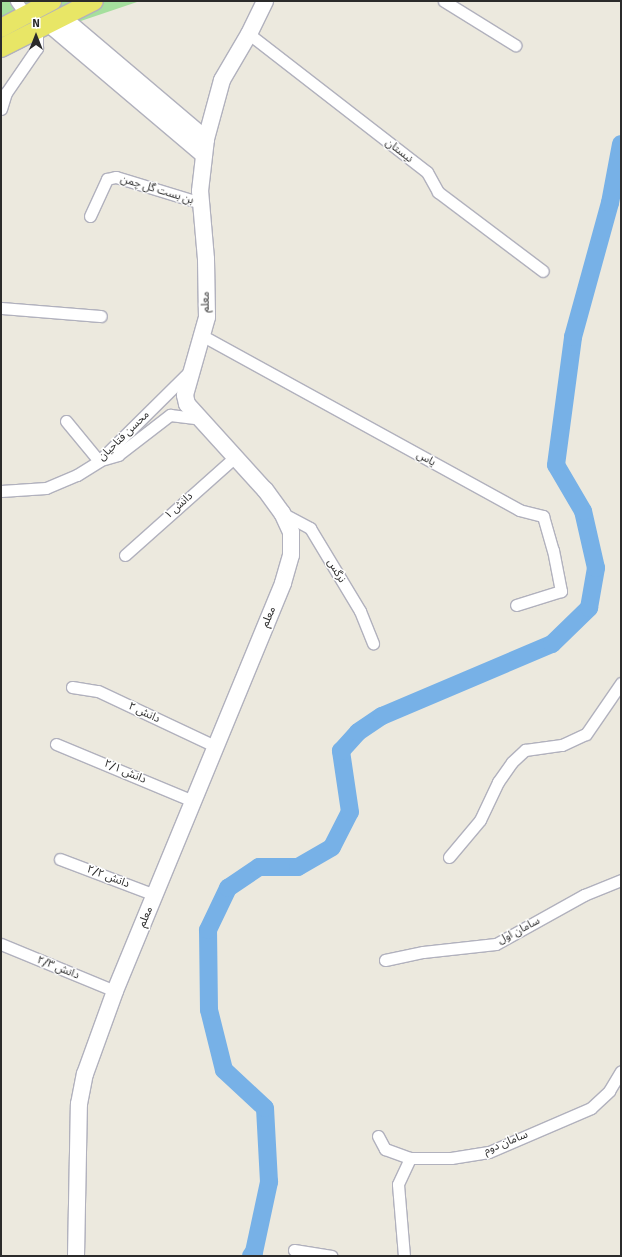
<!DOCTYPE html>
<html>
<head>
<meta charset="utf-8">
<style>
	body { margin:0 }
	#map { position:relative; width:622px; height:1257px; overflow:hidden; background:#ece9de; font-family:Signika,"Noto Sans Arabic",sans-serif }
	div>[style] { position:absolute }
	.green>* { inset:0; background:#a5df9d }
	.river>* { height:18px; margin:-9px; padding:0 9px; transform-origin:9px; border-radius:9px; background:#77b1e7 }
	.roads { filter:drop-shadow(1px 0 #b1b1bd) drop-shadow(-1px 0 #b1b1bd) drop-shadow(0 1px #b1b1bd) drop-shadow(0 -1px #b1b1bd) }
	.street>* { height:11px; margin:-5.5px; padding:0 5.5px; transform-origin:5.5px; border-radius:5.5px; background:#fff }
	.secondary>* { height:16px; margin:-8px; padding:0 8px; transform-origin:8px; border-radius:8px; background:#fff }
	.primary>* { height:18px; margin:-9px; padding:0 9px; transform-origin:9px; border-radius:9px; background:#e8e666 }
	span { translate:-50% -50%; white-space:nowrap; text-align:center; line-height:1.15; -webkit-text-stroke:3px #fff; paint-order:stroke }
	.street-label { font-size:11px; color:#2b2b2b }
	.frame { position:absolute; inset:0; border:2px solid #2b2b2b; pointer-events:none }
	.north { position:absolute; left:16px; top:16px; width:40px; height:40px; -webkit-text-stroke:3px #fff; paint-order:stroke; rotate:0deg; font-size:11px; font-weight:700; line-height:16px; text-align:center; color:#2b2b2b }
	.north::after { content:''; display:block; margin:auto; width:14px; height:18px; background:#2b2b2b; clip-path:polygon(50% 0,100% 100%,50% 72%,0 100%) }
</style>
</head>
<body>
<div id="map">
	<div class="green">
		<i style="clip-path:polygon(1px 1px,140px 1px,1px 48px)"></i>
	</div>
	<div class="river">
		<i style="left:251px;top:1256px;width:5px;rotate:-53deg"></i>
		<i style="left:254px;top:1252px;width:72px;rotate:-77.9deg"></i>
		<i style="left:269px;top:1182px;width:74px;rotate:-93.1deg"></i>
		<i style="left:265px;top:1108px;width:56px;rotate:-137.2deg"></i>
		<i style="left:224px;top:1070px;width:62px;rotate:-104deg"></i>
		<i style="left:209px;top:1010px;width:80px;rotate:-90.7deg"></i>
		<i style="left:208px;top:930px;width:47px;rotate:-64.5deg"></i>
		<i style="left:228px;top:888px;width:37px;rotate:-34deg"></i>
		<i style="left:259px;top:867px;width:39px"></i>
		<i style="left:298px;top:867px;width:39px;rotate:-30deg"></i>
		<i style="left:332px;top:847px;width:39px;rotate:-63deg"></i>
		<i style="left:350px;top:812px;width:62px;rotate:-98.4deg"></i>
		<i style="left:341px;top:751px;width:25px;rotate:-48deg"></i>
		<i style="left:358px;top:732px;width:29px;rotate:-34deg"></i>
		<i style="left:382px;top:716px;width:185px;rotate:-23deg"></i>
		<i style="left:552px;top:644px;width:52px;rotate:-44.2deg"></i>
		<i style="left:589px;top:608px;width:41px;rotate:-80.1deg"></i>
		<i style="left:596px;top:568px;width:58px;rotate:-102.8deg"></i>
		<i style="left:583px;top:511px;width:53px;rotate:-120.4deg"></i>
		<i style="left:556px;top:465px;width:129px;rotate:-82.4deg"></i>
		<i style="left:573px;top:337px;width:139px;rotate:-74.6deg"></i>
		<i style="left:610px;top:203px;width:60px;rotate:-79.4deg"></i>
	</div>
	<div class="roads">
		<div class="street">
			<i style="left:16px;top:1px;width:17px;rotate:54deg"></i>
			<i style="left:444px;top:1px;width:84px;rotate:31.8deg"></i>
			<i style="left:249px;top:34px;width:225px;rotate:37.8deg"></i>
			<i style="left:427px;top:172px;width:23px;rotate:61deg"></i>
			<i style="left:438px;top:192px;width:131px;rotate:37deg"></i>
			<i style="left:1px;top:109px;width:17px;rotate:-73deg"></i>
			<i style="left:6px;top:93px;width:55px;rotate:-55.4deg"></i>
			<i style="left:37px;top:48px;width:18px;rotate:-90deg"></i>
			<i style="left:90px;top:216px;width:41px;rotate:-65.3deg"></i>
			<i style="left:107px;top:179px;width:9px;rotate:-13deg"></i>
			<i style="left:116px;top:177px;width:89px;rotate:17deg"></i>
			<i style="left:1px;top:308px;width:100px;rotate:4.6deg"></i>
			<i style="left:203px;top:336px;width:361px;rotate:28.8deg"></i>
			<i style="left:519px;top:510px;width:25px;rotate:14deg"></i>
			<i style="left:543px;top:516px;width:35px;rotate:74deg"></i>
			<i style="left:553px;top:550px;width:42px;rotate:79deg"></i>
			<i style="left:561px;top:591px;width:47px;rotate:162.7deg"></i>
			<i style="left:66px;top:421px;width:52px;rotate:50.5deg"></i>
			<i style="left:101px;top:460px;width:18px;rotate:-16deg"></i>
			<i style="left:118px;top:455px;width:66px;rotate:-37.6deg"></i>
			<i style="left:170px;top:415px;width:31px;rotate:7deg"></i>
			<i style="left:1px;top:491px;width:45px;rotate:-3.8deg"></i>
			<i style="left:46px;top:488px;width:34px;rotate:-23deg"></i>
			<i style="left:77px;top:475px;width:26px;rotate:-32deg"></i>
			<i style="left:99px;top:461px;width:127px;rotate:-44.7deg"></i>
			<i style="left:282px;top:513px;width:32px;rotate:28deg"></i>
			<i style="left:310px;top:528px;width:97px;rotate:58.9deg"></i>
			<i style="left:360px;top:611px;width:35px;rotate:68deg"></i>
			<i style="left:125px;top:555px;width:146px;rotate:-41.7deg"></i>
			<i style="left:72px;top:687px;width:26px;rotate:9deg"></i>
			<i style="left:98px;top:691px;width:129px;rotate:25.2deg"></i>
			<i style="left:56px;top:744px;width:148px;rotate:22.6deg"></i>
			<i style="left:449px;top:857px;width:48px;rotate:-50deg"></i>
			<i style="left:480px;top:820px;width:42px;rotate:-64.7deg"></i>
			<i style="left:498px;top:782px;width:24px;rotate:-55deg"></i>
			<i style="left:512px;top:762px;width:18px;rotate:-43deg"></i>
			<i style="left:525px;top:750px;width:37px;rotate:-8deg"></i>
			<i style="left:562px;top:745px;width:26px;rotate:-25deg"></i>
			<i style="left:586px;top:734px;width:62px;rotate:-55.5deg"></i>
			<i style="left:60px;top:859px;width:102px;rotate:20.8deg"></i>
			<i style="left:1px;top:944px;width:123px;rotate:22.4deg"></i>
			<i style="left:385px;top:960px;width:39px;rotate:-12deg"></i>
			<i style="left:423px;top:952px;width:73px;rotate:-6.3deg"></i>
			<i style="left:496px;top:944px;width:101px;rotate:-29.1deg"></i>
			<i style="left:584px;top:895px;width:40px;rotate:-22deg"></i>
			<i style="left:378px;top:1136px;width:15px;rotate:62deg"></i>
			<i style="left:385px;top:1149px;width:27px;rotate:20deg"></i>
			<i style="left:410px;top:1158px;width:41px"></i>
			<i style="left:451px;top:1158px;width:38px;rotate:-9deg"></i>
			<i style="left:489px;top:1152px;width:111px;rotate:-23.3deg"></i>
			<i style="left:591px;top:1108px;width:25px;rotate:-43deg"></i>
			<i style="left:609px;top:1091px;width:23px;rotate:-59deg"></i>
			<i style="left:294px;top:1250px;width:38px;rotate:9deg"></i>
			<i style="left:404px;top:1256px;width:72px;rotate:-94.8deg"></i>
			<i style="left:398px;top:1184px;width:29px;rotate:-65deg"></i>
		</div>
		<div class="secondary">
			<i style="left:62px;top:17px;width:189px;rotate:40.3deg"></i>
			<i style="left:49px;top:24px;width:203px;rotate:40.2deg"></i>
			<i style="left:76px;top:1256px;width:152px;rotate:-88.9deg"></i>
			<i style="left:79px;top:1104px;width:31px;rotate:-79deg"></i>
			<i style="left:85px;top:1074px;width:88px;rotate:-70.1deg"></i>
			<i style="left:115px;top:991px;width:441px;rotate:-67.6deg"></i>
			<i style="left:283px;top:583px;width:29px;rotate:-74deg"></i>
			<i style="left:291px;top:555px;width:23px;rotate:-90deg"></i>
			<i style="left:291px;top:532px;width:21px;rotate:-115deg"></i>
			<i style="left:282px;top:513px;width:29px;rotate:-126deg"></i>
			<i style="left:265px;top:490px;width:116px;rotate:-132.2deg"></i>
			<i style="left:187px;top:404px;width:9px;rotate:-103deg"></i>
			<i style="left:185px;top:395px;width:81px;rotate:-74.2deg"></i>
			<i style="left:207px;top:317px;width:58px;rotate:-91deg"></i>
			<i style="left:206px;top:259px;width:68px;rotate:-95deg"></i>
			<i style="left:200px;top:191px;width:52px;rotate:-83.4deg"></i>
			<i style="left:206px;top:139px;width:61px;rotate:-74.8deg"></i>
			<i style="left:222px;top:80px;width:53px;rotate:-59.6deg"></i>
			<i style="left:249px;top:34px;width:37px;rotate:-64deg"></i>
		</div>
		<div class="primary">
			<i style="left:1px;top:28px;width:58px;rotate:-27.9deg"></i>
			<i style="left:1px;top:48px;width:104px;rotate:-26.8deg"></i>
		</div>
	</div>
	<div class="street-label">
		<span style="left:399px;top:151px;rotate:38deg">نیستان</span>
		<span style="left:157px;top:190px;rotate:17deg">بن بست گل چمن</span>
		<span style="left:206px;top:302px;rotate:-90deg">معلم</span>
		<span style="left:124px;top:436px;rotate:-44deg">محسن فتاحیان</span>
		<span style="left:426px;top:459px;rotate:29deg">یاس</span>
		<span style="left:179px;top:506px;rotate:-42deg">دانش ۱</span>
		<span style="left:336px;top:571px;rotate:59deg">نرگس</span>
		<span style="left:269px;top:617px;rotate:-67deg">معلم</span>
		<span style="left:144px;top:713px;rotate:25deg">دانش ۲</span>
		<span style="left:125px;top:772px;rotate:23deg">دانش ۲/۱</span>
		<span style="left:108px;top:877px;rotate:21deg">دانش ۲/۲</span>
		<span style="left:146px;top:917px;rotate:-67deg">معلم</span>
		<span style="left:519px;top:931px;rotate:-28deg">سامان اول</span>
		<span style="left:58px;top:968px;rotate:22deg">دانش ۲/۳</span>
		<span style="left:506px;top:1143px;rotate:-22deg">سامان دوم</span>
	</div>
	<div class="frame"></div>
	<div class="north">N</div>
</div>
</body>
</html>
